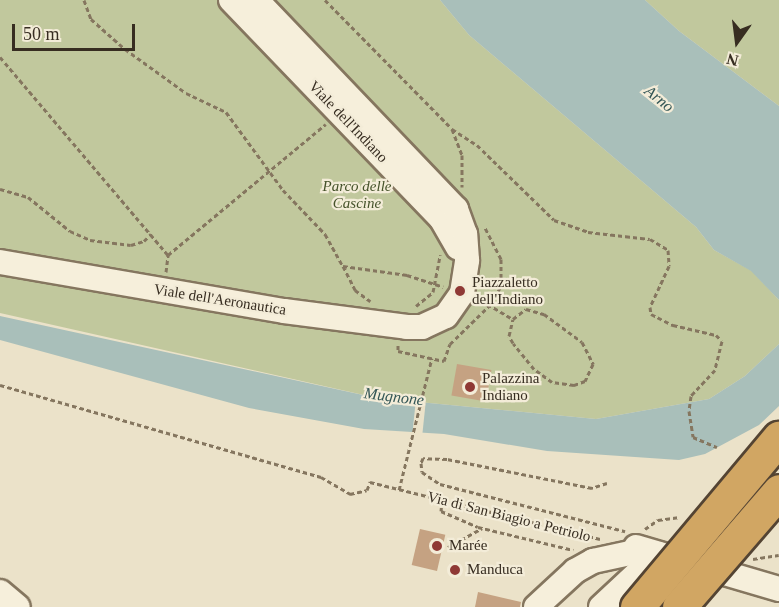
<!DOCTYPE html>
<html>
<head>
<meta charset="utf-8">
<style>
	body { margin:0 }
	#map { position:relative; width:779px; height:607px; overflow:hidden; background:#ebe2c9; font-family:"Times New Roman",serif }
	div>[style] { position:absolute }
	.green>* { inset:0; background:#c1c89d }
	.water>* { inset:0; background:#a9bfba }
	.pier>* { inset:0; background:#ebe2c9; transform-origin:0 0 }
	.building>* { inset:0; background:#c5a282; transform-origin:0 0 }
	.path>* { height:3px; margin-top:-1.5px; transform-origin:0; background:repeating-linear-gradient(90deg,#85765f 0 4.5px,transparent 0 7.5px) }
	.roads { filter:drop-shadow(2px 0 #85765f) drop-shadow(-2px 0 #85765f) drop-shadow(0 2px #85765f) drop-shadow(0 -2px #85765f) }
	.minor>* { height:24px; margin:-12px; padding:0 12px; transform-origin:12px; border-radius:12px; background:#f6efdb }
	.bridges { filter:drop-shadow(2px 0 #544433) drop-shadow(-2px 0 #544433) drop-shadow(0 2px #544433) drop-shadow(0 -2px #544433) }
	.highway-bridge>* { height:33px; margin:-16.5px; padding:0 16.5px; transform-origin:16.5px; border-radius:16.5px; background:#d1a663 }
	.dots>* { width:16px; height:16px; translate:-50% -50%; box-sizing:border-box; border:3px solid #f3ecd8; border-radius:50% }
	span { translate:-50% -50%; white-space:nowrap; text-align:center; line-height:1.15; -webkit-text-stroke:4.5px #f3ecd8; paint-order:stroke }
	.street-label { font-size:15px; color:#372d21 }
	.park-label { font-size:15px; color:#45522a; font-style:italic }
	.poi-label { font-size:15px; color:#372d21 }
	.left { translate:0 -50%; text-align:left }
	.water-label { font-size:16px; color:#325555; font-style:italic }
	.north { position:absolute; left:707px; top:12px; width:60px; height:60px; -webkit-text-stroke:4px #f3ecd8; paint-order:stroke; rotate:194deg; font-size:16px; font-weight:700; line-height:24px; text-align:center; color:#372d21 }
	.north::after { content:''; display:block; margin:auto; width:21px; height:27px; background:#372d21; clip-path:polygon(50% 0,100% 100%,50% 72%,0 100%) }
	.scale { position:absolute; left:12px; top:24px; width:123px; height:27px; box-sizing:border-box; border:3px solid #372d21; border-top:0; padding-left:8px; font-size:18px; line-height:21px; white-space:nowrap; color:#372d21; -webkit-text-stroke:4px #f3ecd8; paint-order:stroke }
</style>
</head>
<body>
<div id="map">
	<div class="green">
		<i style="clip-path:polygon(0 0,440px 0,469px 35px,696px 227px,714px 250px,752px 271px,779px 300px,779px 344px,745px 376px,709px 399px,596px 419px,377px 398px,0 313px)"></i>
		<i style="clip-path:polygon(645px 0,779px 0,779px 106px,679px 31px)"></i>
	</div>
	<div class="water">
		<i style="clip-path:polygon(440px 0,645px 0,679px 31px,779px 106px,779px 300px,751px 271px,714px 250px,696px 227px,469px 35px)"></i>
		<i style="clip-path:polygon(0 316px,377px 398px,596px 419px,709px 399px,745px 376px,779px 344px,779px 406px,759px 425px,705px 454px,679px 460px,547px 451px,444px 434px,364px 429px,249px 408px,0 340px)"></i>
	</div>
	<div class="pier">
		<i style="left:416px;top:399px;width:10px;height:38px;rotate:6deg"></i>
	</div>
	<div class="building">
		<i style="left:457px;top:364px;width:35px;height:32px;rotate:10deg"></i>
		<i style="left:420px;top:529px;width:26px;height:37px;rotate:13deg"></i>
		<i style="clip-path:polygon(478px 592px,521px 602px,520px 607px,475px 607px)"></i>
	</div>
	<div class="path">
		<i style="left:84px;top:0;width:20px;rotate:70deg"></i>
		<i style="left:91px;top:19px;width:45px;rotate:41.4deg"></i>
		<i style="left:125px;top:49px;width:75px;rotate:35.8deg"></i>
		<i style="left:186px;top:93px;width:44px;rotate:25.4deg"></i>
		<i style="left:226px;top:112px;width:97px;rotate:53.8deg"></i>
		<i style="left:283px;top:190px;width:61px;rotate:46.3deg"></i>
		<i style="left:325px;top:234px;width:37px;rotate:61deg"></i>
		<i style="left:343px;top:266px;width:65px;rotate:8deg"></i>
		<i style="left:407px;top:275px;width:38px;rotate:18deg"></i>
		<i style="left:325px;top:0;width:181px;rotate:45.4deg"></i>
		<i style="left:452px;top:129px;width:28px;rotate:69deg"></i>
		<i style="left:462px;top:155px;width:32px;rotate:90deg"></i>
		<i style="left:0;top:57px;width:260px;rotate:49.7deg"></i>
		<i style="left:452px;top:129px;width:30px;rotate:33deg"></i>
		<i style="left:477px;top:145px;width:107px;rotate:44.2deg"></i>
		<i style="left:554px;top:220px;width:36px;rotate:19deg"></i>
		<i style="left:588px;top:232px;width:62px;rotate:6.4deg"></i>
		<i style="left:650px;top:239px;width:21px;rotate:31deg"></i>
		<i style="left:668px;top:250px;width:16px;rotate:86deg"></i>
		<i style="left:669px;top:266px;width:45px;rotate:114.9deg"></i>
		<i style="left:650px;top:307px;width:7px;rotate:82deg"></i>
		<i style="left:651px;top:314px;width:25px;rotate:27deg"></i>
		<i style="left:673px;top:325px;width:44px;rotate:13.1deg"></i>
		<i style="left:716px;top:335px;width:8px;rotate:45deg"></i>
		<i style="left:722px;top:341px;width:30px;rotate:104deg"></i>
		<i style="left:715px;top:370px;width:35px;rotate:133deg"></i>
		<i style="left:691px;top:396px;width:15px;rotate:98deg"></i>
		<i style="left:689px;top:411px;width:26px;rotate:81deg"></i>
		<i style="left:693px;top:437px;width:26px;rotate:23deg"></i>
		<i style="left:0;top:189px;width:29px;rotate:16deg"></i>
		<i style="left:28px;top:197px;width:54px;rotate:39deg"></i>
		<i style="left:70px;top:231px;width:22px;rotate:24deg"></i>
		<i style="left:90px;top:240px;width:41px;rotate:7deg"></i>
		<i style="left:131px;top:245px;width:14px;rotate:-17deg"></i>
		<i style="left:144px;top:241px;width:10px;rotate:-45deg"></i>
		<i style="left:343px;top:266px;width:27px;rotate:63deg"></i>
		<i style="left:355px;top:290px;width:19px;rotate:36deg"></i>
		<i style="left:166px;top:272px;width:17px;rotate:-83deg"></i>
		<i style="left:168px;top:255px;width:205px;rotate:-39.7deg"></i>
		<i style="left:481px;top:300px;width:37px;rotate:31deg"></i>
		<i style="left:416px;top:306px;width:22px;rotate:-39deg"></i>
		<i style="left:433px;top:292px;width:38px;rotate:-79deg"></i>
		<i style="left:526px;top:309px;width:19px;rotate:16deg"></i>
		<i style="left:544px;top:314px;width:47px;rotate:36.4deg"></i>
		<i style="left:582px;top:342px;width:25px;rotate:63deg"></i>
		<i style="left:593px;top:364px;width:19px;rotate:115deg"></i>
		<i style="left:585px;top:381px;width:12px;rotate:160deg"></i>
		<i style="left:574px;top:385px;width:22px;rotate:-172deg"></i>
		<i style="left:552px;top:382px;width:22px;rotate:-144deg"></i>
		<i style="left:534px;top:369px;width:33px;rotate:-129deg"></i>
		<i style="left:513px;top:343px;width:8px;rotate:-120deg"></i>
		<i style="left:509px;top:336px;width:17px;rotate:-77deg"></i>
		<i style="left:513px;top:319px;width:16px;rotate:-38deg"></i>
		<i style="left:398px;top:345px;width:6px;rotate:90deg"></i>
		<i style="left:398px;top:351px;width:47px;rotate:12.3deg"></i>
		<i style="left:444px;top:361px;width:18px;rotate:-71deg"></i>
		<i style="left:450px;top:344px;width:57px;rotate:-44.3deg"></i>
		<i style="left:491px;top:304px;width:21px;rotate:-61deg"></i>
		<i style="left:501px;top:286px;width:27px;rotate:-90deg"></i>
		<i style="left:501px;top:259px;width:35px;rotate:-117deg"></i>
		<i style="left:0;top:385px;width:334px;rotate:16deg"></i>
		<i style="left:321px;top:477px;width:34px;rotate:30deg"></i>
		<i style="left:350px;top:494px;width:17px;rotate:-13deg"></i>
		<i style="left:367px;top:490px;width:9px;rotate:-69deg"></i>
		<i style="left:370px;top:482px;width:237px;rotate:13.9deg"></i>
		<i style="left:607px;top:483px;width:16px;rotate:162deg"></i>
		<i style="left:592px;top:488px;width:148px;rotate:-168.7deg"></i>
		<i style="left:447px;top:459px;width:24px;rotate:-178deg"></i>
		<i style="left:423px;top:458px;width:5px;rotate:112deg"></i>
		<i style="left:421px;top:463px;width:9px;rotate:84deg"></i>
		<i style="left:422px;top:472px;width:22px;rotate:34deg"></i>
		<i style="left:440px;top:484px;width:191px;rotate:14.3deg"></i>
		<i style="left:399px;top:490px;width:136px;rotate:-76deg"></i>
		<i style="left:442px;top:500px;width:11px;rotate:95deg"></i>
		<i style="left:441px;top:511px;width:40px;rotate:23.4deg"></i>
		<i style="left:478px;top:527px;width:98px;rotate:13.6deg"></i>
		<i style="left:645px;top:529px;width:16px;rotate:-35deg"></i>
		<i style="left:658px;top:520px;width:22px;rotate:-8deg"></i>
		<i style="left:448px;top:547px;width:39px;rotate:-29deg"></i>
		<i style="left:753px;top:559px;width:26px;rotate:-9deg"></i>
	</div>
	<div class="roads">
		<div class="minor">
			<i style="left:231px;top:0;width:303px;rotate:46.1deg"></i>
			<i style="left:441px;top:218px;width:34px;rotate:60deg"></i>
			<i style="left:0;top:262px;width:288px;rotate:9.8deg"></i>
			<i style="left:284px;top:311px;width:124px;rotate:7.4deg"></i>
			<i style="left:407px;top:327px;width:15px"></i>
			<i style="left:422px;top:327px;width:26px;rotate:-25deg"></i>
			<i style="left:446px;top:316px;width:28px;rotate:-55deg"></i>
			<i style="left:462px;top:293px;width:33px;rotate:-81deg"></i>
			<i style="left:467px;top:260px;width:26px;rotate:-94deg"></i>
			<i style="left:465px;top:234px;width:27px;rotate:-110deg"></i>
			<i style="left:456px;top:209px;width:289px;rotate:-133.7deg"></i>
			<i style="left:636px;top:547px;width:149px;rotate:16.4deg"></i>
			<i style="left:0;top:592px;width:23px;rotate:40deg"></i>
			<i style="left:536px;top:607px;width:53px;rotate:-42.7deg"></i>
			<i style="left:575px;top:571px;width:21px;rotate:-29deg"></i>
			<i style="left:593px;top:561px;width:52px;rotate:-12.2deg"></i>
			<i style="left:601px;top:607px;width:78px;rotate:-42.9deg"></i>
		</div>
	</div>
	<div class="bridges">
		<div class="highway-bridge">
			<i style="left:637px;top:607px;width:221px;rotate:-50deg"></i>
			<i style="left:679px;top:607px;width:153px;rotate:-49.2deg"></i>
		</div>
	</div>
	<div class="dots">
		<i style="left:460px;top:291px;background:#8f3935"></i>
		<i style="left:470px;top:387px;background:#8f3935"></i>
		<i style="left:437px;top:546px;background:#8f3935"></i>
		<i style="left:455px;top:570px;background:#8f3935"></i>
	</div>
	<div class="street-label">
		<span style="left:348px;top:122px;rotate:46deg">Viale dell'Indiano</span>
		<span style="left:220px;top:300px;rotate:9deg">Viale dell'Aeronautica</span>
		<span style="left:509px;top:517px;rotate:14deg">Via di San Biagio a Petriolo</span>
	</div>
	<div class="park-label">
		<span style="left:357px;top:195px">Parco delle<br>Cascine</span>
	</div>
	<div class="poi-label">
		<span class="left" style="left:472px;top:291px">Piazzaletto<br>dell'Indiano</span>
		<span class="left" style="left:482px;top:387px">Palazzina<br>Indiano</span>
		<span class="left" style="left:449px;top:546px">Marée</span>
		<span class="left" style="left:467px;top:570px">Manduca</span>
	</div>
	<div class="water-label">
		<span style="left:659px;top:99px;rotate:39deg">Arno</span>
		<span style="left:394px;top:397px;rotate:7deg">Mugnone</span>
	</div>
	<div class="north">N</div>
	<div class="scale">50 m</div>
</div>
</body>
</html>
